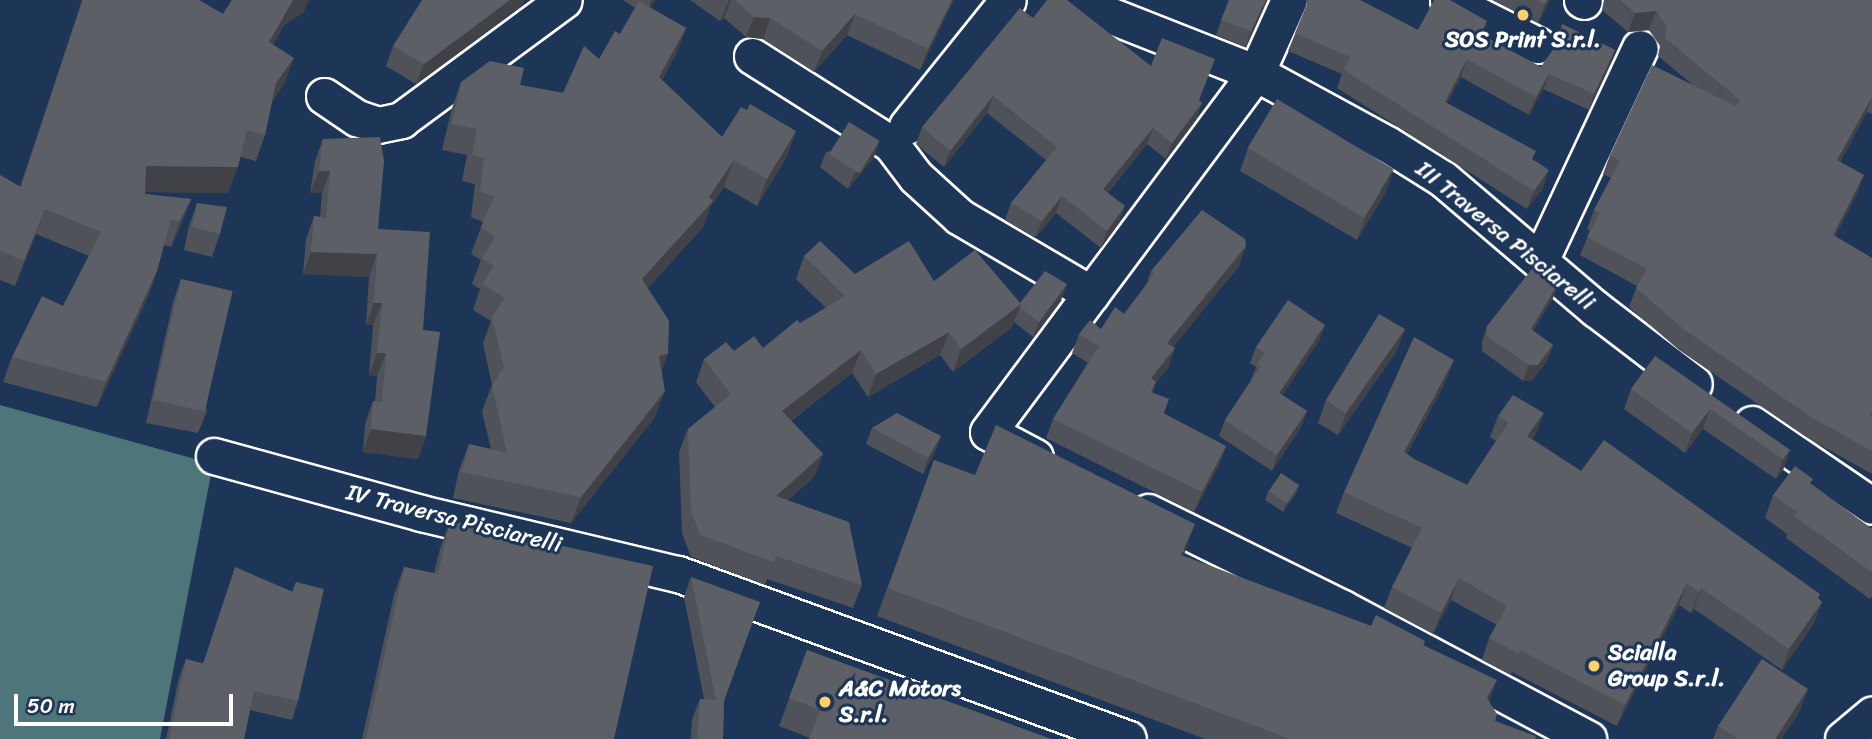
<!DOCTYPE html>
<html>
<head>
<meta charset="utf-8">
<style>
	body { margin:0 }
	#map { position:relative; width:1872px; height:739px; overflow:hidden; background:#1d3557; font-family:Sriracha,sans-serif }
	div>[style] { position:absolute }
	.green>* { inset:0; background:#4e7579 }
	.roads { filter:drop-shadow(2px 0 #fff) drop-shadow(-2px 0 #fff) drop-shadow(0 2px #fff) drop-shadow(0 -2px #fff) }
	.minor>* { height:35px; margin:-17.5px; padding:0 17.5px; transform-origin:17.5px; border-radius:17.5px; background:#1d3557 }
	.wall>* { inset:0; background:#4f5258 }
	.shaded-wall>* { inset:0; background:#404247 }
	.building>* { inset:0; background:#5c5f66; transform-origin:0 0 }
	.dots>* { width:19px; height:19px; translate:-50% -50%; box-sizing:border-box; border:4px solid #1d3557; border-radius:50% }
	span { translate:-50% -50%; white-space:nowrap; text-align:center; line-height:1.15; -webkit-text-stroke:6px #1d3557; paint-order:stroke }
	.poi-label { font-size:23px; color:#fff; font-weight:700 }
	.left { translate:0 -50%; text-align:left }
	.street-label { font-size:23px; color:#fff }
	.scale { position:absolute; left:14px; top:694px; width:219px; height:32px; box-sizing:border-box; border:4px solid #fff; border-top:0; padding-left:9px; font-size:21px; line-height:24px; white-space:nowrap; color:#fff; -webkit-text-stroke:5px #1d3557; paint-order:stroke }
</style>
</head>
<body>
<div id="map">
	<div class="green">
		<i style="clip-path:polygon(0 405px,213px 464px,160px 739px,0 739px)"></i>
	</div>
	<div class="roads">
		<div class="minor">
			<i style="left:1071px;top:0;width:199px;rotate:21.5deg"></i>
			<i style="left:1256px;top:73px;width:149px;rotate:28.5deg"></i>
			<i style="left:1387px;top:144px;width:66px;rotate:32deg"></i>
			<i style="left:1443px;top:179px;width:201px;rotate:40.4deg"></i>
			<i style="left:1596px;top:309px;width:123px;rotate:37.4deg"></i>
			<i style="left:1448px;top:0;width:100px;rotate:26.8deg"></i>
			<i style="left:1582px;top:0;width:2px;rotate:27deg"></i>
			<i style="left:752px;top:56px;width:165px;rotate:32.3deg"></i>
			<i style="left:891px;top:144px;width:41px;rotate:52.9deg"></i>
			<i style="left:916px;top:177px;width:59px;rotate:42.3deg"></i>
			<i style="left:960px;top:217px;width:152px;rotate:30.4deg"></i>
			<i style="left:324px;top:96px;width:40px;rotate:34deg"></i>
			<i style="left:357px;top:118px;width:22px;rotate:18deg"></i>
			<i style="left:378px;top:125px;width:24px;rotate:-12deg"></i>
			<i style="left:401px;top:120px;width:202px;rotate:-36.4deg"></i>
			<i style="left:907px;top:126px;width:161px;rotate:-51.3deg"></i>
			<i style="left:1540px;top:261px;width:235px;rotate:-64.9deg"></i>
			<i style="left:1752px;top:424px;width:145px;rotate:34.3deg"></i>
			<i style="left:214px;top:456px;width:215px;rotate:15.4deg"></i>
			<i style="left:421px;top:513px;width:264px;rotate:13.4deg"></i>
			<i style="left:678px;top:574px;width:479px;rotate:20.1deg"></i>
			<i style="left:1035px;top:457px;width:53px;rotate:-152deg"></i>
			<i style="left:988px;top:432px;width:448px;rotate:-53.3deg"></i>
			<i style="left:1256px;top:73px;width:80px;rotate:-65.7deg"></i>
			<i style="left:1148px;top:512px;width:216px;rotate:26.3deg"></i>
			<i style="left:1342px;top:608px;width:279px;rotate:28deg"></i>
			<i style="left:1843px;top:739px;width:38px;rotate:-40deg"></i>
		</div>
	</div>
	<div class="wall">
		<i style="clip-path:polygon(82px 0,199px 0,223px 14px,232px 0,309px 0,303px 13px,284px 25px,273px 45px,285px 83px,272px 101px,265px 135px,256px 161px,240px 157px,228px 193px,145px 192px,145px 194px,191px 199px,181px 225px,171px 247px,164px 245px,157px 271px,148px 297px,97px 407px,3px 382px,12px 357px,63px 306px,89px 256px,36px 234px,15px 286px,0 280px,0 175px,20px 187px)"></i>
		<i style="clip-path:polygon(623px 0,655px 0,650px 8px,686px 28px,676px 54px,662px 80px,722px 137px,796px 131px,786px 158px,757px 206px,724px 187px,711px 205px,703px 227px,648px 288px,662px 372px,655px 417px,571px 523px,453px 498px,459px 470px,469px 444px,491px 449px,482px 411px,492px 385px,483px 343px,491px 321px,473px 310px,480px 289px,472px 284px,481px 260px,471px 254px,483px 222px,471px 217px,475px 184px,462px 181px,467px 155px,442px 150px,452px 108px,461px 82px,520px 85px,563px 93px,599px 59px,620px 34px,635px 8px)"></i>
		<i style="clip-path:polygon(690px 0,954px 0,920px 70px,847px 35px,814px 72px,763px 39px,746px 37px,724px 18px,720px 21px)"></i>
		<i style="clip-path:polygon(1229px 0,1267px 0,1246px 47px,1216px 35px)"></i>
		<i style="clip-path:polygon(1307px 0,1360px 0,1418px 30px,1487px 21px,1482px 35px,1541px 67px,1556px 45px,1556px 40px,1562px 24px,1615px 50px,1609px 66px,1589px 110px,1543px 89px,1529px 115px,1461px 77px,1447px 103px,1532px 159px,1543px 188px,1527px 209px,1337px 88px,1342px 74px,1288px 51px,1307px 5px)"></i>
		<i style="clip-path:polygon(1493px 0,1550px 0,1538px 23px)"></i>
		<i style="clip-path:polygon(1604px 0,1872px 0,1872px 114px,1867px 112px,1840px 162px,1857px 194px,1835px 236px,1872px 258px,1872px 474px,1806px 437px,1679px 350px,1629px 307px,1637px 286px,1580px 255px,1590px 231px,1587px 229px,1594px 210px,1611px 178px,1603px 174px,1610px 155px,1693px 85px,1658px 56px,1660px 46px,1649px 30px,1628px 32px,1602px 10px)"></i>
		<i style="clip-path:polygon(521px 6px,416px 84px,386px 66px,393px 46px)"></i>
		<i style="clip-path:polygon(1033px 18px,1151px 66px,1202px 103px,1196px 120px,1166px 159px,1147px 144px,1108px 193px,1119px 223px,1101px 248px,1056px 213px,1035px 238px,1005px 220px,1011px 203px,1046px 160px,987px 113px,944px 167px,916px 144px,922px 127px)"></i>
		<i style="clip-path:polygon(323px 139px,378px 229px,423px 330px,426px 436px,418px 459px,363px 452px,365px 424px,373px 401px,375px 401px,377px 376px,369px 375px,373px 325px,366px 325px,369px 277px,303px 274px,306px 239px,314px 216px,320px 217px,322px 193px,310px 193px,315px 161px)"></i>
		<i style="clip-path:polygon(879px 141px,874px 157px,848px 189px,820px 167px,826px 152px)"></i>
		<i style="clip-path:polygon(1248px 148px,1386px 192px,1357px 240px,1240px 171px)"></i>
		<i style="clip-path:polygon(197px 203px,220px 234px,212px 257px,184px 250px,189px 226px)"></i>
		<i style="clip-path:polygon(1246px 246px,1239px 266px,1173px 347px,1175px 348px,1168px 368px,1156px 382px,1152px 393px,1169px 399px,1164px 414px,1226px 446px,1219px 465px,1194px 512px,1046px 438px,1053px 419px,1088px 363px,1072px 353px,1079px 334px,1101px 329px,1124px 314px,1146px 286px,1151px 271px)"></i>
		<i style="clip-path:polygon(804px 256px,855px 274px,934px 281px,1020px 303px,1067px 284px,1061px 300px,1033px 337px,1014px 322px,1012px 327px,953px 372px,940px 355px,868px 397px,852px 373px,791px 421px,823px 454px,814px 477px,788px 500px,862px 585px,853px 608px,767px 579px,765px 585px,691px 557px,682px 533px,679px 452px,688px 429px,715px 407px,696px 382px,704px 359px,734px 351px,763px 348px,826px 308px,796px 279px)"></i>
		<i style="clip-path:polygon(181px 279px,207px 411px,198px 433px,146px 423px,173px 302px)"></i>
		<i style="clip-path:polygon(1559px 282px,1553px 298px,1533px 331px,1553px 345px,1547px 361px,1532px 381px,1523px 381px,1482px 351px,1482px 342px,1487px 326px)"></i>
		<i style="clip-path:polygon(1325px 325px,1319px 341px,1282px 395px,1307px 411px,1301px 427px,1272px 471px,1219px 436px,1225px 420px,1251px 380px,1256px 367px,1250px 363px,1256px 347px)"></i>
		<i style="clip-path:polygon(1405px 329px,1396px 352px,1338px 435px,1318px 423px,1326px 400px)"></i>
		<i style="clip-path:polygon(1655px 356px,1790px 450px,1783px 470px,1776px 479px,1703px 429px,1685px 453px,1624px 409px,1631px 389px)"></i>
		<i style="clip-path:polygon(1446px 381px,1407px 454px,1414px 459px,1467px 485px,1496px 441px,1490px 437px,1498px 416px,1536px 434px,1532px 439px,1581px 471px,1822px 602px,1814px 623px,1782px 670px,1694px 609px,1691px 613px,1679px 605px,1617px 726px,1512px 672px,1511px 675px,1482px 660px,1489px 638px,1497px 625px,1451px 600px,1433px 634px,1384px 608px,1392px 587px,1412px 548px,1336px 513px,1344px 492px)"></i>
		<i style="clip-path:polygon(872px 428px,941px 436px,935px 452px,923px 474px,866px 444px)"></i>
		<i style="clip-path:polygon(934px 460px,1183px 556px,1371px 626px,1425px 641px,1423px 646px,1489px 701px,1495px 721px,1535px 739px,1205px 739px,877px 616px)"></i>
		<i style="clip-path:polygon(1811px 484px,1872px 529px,1872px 596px,1870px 599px,1786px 538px,1787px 534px,1765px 518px,1773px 495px)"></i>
		<i style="clip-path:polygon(1299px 485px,1296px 494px,1283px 512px,1265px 500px,1268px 491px)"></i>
		<i style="clip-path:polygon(450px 521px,614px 739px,362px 739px,394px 595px,404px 567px,434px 573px,440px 549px)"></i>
		<i style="clip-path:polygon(691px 577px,724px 701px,723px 739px,691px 739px,692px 720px,700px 699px,704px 699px,684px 597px)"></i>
		<i style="clip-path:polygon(296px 582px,298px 701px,292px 720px,250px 710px,244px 739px,166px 739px,179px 678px,186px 659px,202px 663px,292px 591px)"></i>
		<i style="clip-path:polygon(807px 650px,1051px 739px,810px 738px,779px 726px)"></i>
		<i style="clip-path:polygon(1800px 711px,1781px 739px,1713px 739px,1718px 726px)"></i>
	</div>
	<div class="shaded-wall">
		<i style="clip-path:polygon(293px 0,309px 0,303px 13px,284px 25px,260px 68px,269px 42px)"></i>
		<i style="clip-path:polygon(510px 0,525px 0,521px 6px,416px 84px,424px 64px)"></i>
		<i style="clip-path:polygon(651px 0,655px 0,646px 15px)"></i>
		<i style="clip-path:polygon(729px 0,731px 0,724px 18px,720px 21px)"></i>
		<i style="clip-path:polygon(952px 0,954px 0,920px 70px,928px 49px)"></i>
		<i style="clip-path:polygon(1266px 0,1267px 0,1246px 47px,1251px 31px)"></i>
		<i style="clip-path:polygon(1547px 0,1550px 0,1538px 23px,1545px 4px)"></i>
		<i style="clip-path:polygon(1656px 11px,1649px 30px,1628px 32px,1635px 13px)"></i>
		<i style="clip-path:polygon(855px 14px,847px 35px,814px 72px,822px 51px)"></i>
		<i style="clip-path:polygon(754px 17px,770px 18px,763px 39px,746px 37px)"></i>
		<i style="clip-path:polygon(686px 28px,676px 54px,649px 103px,659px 77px)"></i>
		<i style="clip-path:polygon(1615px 50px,1609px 66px,1589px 110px,1594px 94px)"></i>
		<i style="clip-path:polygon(294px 58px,285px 83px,267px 109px,276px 83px)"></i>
		<i style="clip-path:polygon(1467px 59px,1461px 77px,1438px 120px,1445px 102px)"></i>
		<i style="clip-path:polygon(1550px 72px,1543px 90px,1529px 115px,1536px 97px)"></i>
		<i style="clip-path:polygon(993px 96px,987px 113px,944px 167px,950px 151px)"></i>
		<i style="clip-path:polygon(1872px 97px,1867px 112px,1830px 179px,1837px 160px)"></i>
		<i style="clip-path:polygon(1202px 103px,1196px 120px,1166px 159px,1172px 143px)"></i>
		<i style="clip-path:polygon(1153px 128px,1147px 144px,1097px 206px,1103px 189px)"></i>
		<i style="clip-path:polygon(796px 131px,786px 158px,757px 206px,767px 179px)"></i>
		<i style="clip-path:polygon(879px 141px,874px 157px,848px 189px,854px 174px)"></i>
		<i style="clip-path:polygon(734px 160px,724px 187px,711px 205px,703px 227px,633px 305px,642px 279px,709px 197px)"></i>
		<i style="clip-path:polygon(146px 166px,238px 167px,228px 193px,137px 192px)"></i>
		<i style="clip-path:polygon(1394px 169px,1386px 192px,1357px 240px,1365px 217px)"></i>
		<i style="clip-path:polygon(1549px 170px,1543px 188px,1527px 209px,1534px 191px)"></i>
		<i style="clip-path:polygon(319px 171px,330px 171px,322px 193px,310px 193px)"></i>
		<i style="clip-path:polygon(1864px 175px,1857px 194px,1826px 254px,1833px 235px)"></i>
		<i style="clip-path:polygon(1062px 196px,1056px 213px,1035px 238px,1042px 221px)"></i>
		<i style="clip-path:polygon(191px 199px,181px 225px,171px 247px,180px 221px)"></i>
		<i style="clip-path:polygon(1125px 206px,1119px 223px,1101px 248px,1107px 231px)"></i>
		<i style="clip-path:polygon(45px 209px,36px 234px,15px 286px,24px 261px)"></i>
		<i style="clip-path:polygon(1246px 246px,1239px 266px,1160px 363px,1167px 343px)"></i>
		<i style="clip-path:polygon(311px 252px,377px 254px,369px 277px,303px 274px)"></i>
		<i style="clip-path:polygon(157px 271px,148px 297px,97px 407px,106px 382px)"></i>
		<i style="clip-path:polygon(1559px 282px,1553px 298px,1525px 344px,1531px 329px)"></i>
		<i style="clip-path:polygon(1067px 284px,1061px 300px,1033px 337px,1039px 322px)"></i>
		<i style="clip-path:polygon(374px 303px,382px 303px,373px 325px,366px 325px)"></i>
		<i style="clip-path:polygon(1021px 304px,1012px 327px,953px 372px,961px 349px)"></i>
		<i style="clip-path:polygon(1325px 325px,1319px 341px,1273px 409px,1279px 393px)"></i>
		<i style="clip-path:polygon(1405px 329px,1396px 352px,1338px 435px,1346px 413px)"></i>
		<i style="clip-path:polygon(949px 332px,940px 355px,868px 397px,876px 374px)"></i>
		<i style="clip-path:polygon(1553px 345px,1547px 361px,1532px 381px,1523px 381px,1529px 365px)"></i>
		<i style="clip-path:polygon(1175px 348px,1168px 368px,1156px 382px,1149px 401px,1151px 392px,1151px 378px)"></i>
		<i style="clip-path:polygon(861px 350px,852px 373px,773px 434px,782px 411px)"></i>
		<i style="clip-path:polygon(377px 353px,386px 353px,377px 376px,369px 375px)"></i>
		<i style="clip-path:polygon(668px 354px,658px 381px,659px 356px)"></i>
		<i style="clip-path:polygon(1454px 360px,1446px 381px,1396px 473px,1404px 452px)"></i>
		<i style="clip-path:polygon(665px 391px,655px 417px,571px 523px,581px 497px)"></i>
		<i style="clip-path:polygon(1710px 409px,1703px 429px,1685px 453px,1692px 433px)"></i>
		<i style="clip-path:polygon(1307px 411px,1301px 427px,1272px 471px,1277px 455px)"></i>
		<i style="clip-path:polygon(1544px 413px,1536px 434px,1520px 457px,1527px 436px)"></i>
		<i style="clip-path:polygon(371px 429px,426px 436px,418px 459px,363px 452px)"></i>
		<i style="clip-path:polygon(941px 436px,935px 452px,923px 474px,928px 458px)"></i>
		<i style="clip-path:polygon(1226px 446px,1219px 465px,1194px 512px,1202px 492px)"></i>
		<i style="clip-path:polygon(1790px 450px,1783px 470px,1776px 479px,1783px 459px)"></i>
		<i style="clip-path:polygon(823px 454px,814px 477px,768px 519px,776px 496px)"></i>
		<i style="clip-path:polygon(1299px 485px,1296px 494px,1283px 512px,1286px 504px)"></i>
		<i style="clip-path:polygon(1195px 524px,1185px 552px,1170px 583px,1181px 555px)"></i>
		<i style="clip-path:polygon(1459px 578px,1451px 600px,1433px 634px,1441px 613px)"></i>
		<i style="clip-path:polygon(1687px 583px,1679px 605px,1617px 726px,1625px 705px)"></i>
		<i style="clip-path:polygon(1701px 588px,1694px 609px,1691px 613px,1699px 592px)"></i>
		<i style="clip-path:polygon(1820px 594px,1813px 615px,1822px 602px,1814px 623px,1782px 670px,1789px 649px)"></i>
		<i style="clip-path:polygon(1497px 680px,1487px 708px,1487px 698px)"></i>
		<i style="clip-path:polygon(1808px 689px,1800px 711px,1781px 739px,1775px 739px)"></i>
	</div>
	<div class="building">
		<i style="clip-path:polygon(83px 0,199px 0,223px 14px,232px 0,293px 0,269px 42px,294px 58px,276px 83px,265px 135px,247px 130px,238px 167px,146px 166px,145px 194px,191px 199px,180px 221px,171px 219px,157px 271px,106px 382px,12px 357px,42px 296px,63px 306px,101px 232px,45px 209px,24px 261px,0 251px,0 175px,21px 187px)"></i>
		<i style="clip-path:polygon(422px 0,510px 0,424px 64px,393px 46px)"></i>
		<i style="clip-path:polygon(735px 0,952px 0,928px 49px,855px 14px,822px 51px,770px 18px,754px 17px)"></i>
		<i style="clip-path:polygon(1047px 0,1067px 0,1151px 66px,1162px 38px,1215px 59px,1199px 100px,1202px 103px,1172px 143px,1153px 128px,1103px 189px,1125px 206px,1107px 231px,1062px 196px,1042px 221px,1011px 203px,1057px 147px,993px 96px,950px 151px,922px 127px,1020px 8px,1033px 18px)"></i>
		<i style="clip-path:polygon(1229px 0,1266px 0,1251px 31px,1221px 20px)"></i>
		<i style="clip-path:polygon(1309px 0,1360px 0,1418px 30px,1434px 0,1450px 0,1487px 21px,1480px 34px,1550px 72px,1536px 97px,1467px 59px,1445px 102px,1536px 151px,1532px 159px,1549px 170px,1534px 191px,1344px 70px,1350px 57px,1295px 33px)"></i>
		<i style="clip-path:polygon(1537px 0,1547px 0,1545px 4px)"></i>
		<i style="clip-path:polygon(1620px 0,1872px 0,1872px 97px,1837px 160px,1864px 175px,1833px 235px,1872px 258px,1872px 410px,1870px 415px,1872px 416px,1872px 451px,1813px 418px,1686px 331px,1636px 288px,1647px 269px,1587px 237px,1600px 213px,1594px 210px,1620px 161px,1610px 155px,1652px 65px,1736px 106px,1740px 100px,1665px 38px,1667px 27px,1656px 11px,1635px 13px)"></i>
		<i style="clip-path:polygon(639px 1px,686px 28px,659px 77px,722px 137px,741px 107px,747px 110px,750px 104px,796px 131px,767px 179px,734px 160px,709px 197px,713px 201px,642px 279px,669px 321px,668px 354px,659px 356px,665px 391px,581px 497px,462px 472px,469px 444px,507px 453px,492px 385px,504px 368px,492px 317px,505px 298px,482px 284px,494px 266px,482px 258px,495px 237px,481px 227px,494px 197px,480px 191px,484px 158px,472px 155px,477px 129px,452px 124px,461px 82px,490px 61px,524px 68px,520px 85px,563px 93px,584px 46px,599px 59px,615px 31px,620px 34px)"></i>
		<i style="clip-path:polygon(1562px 24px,1615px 50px,1594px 94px,1549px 74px,1550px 72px,1541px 67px,1561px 38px)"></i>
		<i style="left:1277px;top:99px;width:136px;height:57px;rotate:31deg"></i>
		<i style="left:849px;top:122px;width:36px;height:38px;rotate:32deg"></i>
		<i style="clip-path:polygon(380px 137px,384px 161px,378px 229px,430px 232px,423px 330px,440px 332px,426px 436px,371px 429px,373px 401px,382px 402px,386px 353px,377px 353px,382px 303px,374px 303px,377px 254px,311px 252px,314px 216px,326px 218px,330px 171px,319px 171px,323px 139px)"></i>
		<i style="clip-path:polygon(197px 203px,227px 207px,220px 234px,192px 227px)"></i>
		<i style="clip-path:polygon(1202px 210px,1245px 239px,1246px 246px,1167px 343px,1175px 348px,1151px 378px,1156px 382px,1151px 392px,1169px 399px,1163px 413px,1226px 446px,1202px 492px,1053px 419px,1099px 346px,1079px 334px,1090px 320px,1101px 329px,1115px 307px,1124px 314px,1154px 274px,1151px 271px)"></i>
		<i style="clip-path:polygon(820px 241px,855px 274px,909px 241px,934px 281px,975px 250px,1021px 304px,961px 349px,949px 332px,876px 374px,861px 350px,782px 411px,823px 454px,776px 496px,849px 522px,862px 585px,776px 556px,774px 562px,700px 535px,691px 510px,688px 429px,731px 394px,704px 359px,726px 342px,734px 351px,754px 336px,763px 348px,797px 320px,800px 323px,845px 296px,804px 256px)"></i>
		<i style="clip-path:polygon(1535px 265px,1559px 282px,1531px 329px,1553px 345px,1538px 365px,1529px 365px,1487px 336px,1487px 326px)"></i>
		<i style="clip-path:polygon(1045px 271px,1067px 284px,1039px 322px,1020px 307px,1021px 304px,1020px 303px)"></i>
		<i style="left:181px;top:279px;width:53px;height:124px;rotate:13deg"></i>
		<i style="clip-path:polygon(1288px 300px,1325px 325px,1279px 393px,1307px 411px,1277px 455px,1225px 420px,1261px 366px,1257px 364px,1265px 353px,1256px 347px)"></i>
		<i style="clip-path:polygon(1379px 314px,1405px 329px,1346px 413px,1326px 400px)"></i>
		<i style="clip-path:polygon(1414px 337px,1454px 360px,1404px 452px,1414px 459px,1467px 485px,1508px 423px,1498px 416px,1513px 395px,1544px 413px,1527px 436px,1581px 471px,1604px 440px,1820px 594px,1818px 598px,1822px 602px,1789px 649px,1701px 588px,1699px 592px,1687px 583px,1625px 705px,1520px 650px,1519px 654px,1489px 638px,1507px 606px,1459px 578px,1441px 613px,1392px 587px,1422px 528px,1344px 492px)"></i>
		<i style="clip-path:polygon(1655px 356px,1790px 450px,1783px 459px,1710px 409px,1692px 433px,1631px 389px)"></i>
		<i style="clip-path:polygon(897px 413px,941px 436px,928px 458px,872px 428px)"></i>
		<i style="clip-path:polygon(996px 425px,1195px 524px,1181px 555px,1371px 626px,1376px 615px,1425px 641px,1423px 645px,1497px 680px,1487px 698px,1497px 714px,1495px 721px,1536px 736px,1535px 739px,1290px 739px,888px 588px,934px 460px,975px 475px)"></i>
		<i style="clip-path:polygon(1795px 466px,1813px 479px,1810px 483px,1872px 529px,1872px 572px,1794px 516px,1797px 512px,1773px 495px)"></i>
		<i style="left:1281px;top:473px;width:22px;height:22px;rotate:34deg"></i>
		<i style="clip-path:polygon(450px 521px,653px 566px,614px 739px,366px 739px,404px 567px,438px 574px)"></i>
		<i style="clip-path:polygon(235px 567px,293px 592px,296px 582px,324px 589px,298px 701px,254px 691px,244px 739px,169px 739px,186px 659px,203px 664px)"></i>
		<i style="clip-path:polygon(691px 577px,760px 602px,724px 701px,723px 739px,697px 739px,700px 699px,716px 700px)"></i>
		<i style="clip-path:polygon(807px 650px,1051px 739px,809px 739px,820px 710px,789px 698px)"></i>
		<i style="clip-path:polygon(1762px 659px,1808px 689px,1775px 739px,1738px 739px,1718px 726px)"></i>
	</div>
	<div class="dots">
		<i style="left:1523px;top:15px;background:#ffd166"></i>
		<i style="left:1594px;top:666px;background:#ffd166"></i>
		<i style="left:825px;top:702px;background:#ffd166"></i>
	</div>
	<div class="poi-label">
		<span style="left:1523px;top:40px">SOS Print S.r.l.</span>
		<span class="left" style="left:1608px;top:666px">Scialla<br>Group S.r.l.</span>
		<span class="left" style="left:839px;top:702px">A&amp;C Motors<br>S.r.l.</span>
	</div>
	<div class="street-label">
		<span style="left:1505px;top:236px;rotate:39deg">III Traversa Pisciarelli</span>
		<span style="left:454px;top:519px;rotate:14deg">IV Traversa Pisciarelli</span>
	</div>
	<div class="scale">50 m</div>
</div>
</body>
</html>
